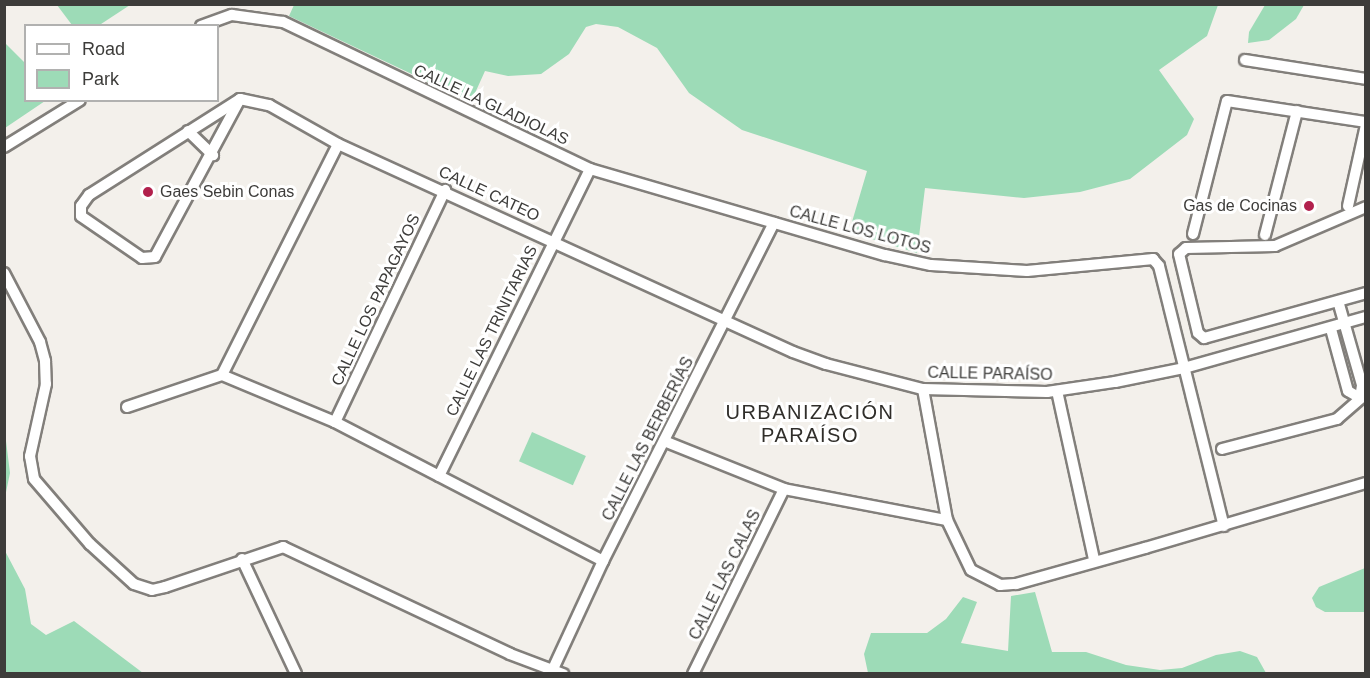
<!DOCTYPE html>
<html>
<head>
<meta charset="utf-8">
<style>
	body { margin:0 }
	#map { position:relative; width:1370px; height:678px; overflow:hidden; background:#f3f0eb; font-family:Helvetica,sans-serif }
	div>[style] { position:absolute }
	.green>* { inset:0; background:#9ddbb7; transform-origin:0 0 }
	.roads { filter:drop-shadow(2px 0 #827f7b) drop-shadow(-2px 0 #827f7b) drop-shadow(0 2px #827f7b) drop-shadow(0 -2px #827f7b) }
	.minor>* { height:10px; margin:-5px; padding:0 5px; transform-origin:5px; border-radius:5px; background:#fff }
	.dots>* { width:16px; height:16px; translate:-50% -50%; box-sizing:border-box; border:3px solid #fff; border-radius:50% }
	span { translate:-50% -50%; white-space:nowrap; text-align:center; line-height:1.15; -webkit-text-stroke:6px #fff; paint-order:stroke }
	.street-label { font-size:16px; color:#3d3c3a }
	.poi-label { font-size:16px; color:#3d3c3a }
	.left { translate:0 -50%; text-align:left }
	.right { translate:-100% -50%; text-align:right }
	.quarter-label { font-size:20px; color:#302e2a; letter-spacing:1.5px }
	.frame { position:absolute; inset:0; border:6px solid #3d3c3a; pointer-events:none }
	.legend { position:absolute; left:24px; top:24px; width:195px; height:78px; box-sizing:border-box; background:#fff; border:2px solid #b1b1b0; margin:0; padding:8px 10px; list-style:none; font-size:18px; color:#3d3c3a }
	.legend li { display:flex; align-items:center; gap:12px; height:30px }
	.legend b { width:30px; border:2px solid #b1b1b0 }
</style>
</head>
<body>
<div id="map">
	<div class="green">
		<i style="clip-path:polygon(57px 5px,130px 5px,98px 26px,72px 25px)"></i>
		<i style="clip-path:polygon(294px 5px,294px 4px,1218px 5px,1207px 36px,1159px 70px,1194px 119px,1187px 135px,1130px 179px,1080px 192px,1024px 198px,925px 188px,917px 253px,849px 232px,867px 171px,742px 130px,689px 93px,657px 48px,618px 27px,596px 24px,586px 27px,569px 54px,541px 74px,508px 76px,485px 71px,471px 102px,289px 16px)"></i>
		<i style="clip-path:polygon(1265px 5px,1304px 5px,1296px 19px,1269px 40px,1248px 43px,1249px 32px)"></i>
		<i style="clip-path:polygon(5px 43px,25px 63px,26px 100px,45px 101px,5px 128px)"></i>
		<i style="left:532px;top:432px;width:59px;height:32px;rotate:24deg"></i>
		<i style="clip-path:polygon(5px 433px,10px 473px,5px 497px,4px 497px)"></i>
		<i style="clip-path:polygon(4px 549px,25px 589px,31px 624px,46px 635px,74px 621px,143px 673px,5px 673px)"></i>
		<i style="clip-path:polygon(1365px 568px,1365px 612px,1325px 612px,1316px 607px,1312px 598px,1319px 587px)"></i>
		<i style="clip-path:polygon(1035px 592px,1052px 652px,1086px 652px,1126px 665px,1160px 670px,1182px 668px,1216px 655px,1240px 651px,1257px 657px,1266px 673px,868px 673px,864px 654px,871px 633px,927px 633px,946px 619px,963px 597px,977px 602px,961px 643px,1008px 651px,1011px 596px)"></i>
	</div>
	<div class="roads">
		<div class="minor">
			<i style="left:201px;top:26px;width:33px;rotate:-20deg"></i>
			<i style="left:232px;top:15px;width:51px;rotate:7.8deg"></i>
			<i style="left:283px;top:22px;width:340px;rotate:25.6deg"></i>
			<i style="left:590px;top:169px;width:307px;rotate:16.3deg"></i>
			<i style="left:885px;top:255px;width:47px;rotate:12.3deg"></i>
			<i style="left:931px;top:265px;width:96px;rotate:3.6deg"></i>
			<i style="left:1027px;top:271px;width:127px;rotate:-5.4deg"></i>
			<i style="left:1153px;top:259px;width:9px;rotate:49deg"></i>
			<i style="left:1159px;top:266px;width:268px;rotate:76deg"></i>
			<i style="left:1245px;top:60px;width:122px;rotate:8.9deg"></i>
			<i style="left:240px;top:99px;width:179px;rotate:118.3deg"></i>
			<i style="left:155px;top:257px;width:13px;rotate:176deg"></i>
			<i style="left:142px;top:258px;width:74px;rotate:-145.5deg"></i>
			<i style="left:81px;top:216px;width:10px;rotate:-90deg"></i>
			<i style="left:81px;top:206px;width:14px;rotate:-54deg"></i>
			<i style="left:89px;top:195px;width:179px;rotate:-32.4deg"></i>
			<i style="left:240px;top:99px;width:30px;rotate:12deg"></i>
			<i style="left:269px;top:105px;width:79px;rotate:29.5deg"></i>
			<i style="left:338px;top:144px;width:500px;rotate:24.57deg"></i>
			<i style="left:793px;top:352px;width:35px;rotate:20deg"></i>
			<i style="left:826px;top:364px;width:100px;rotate:14.5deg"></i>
			<i style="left:923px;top:389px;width:124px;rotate:1.4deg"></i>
			<i style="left:1047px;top:392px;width:69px;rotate:-8.4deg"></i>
			<i style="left:1115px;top:382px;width:70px;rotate:-11.5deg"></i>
			<i style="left:1184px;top:368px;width:189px;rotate:-15.7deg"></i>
			<i style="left:188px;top:131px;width:35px;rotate:44deg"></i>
			<i style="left:4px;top:147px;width:89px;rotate:-31.7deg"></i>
			<i style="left:1348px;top:206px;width:83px;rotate:-77.5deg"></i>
			<i style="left:1366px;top:207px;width:99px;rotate:156.8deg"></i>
			<i style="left:1275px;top:246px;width:89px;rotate:178.7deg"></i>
			<i style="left:1186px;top:248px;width:9px;rotate:139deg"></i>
			<i style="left:1179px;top:254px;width:81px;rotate:76.5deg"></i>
			<i style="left:1198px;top:333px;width:8px;rotate:40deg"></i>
			<i style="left:1204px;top:338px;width:168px;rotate:-15.5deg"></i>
			<i style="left:1193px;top:234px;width:137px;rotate:-75.7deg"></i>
			<i style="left:1227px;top:101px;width:141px;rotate:8.6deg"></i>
			<i style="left:1265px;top:235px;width:128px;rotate:-75.5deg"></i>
			<i style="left:4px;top:273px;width:78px;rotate:62.4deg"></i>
			<i style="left:40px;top:342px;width:20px;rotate:75deg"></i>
			<i style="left:45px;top:361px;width:23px;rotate:88deg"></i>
			<i style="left:46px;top:384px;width:74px;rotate:102.5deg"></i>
			<i style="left:30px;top:456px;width:23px;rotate:80deg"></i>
			<i style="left:34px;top:479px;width:86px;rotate:49.3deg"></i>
			<i style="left:90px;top:544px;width:59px;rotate:42.3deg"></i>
			<i style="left:134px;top:584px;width:19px;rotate:18deg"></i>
			<i style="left:152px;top:590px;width:13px;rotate:-13deg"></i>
			<i style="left:165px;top:587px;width:125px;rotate:-18.7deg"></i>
			<i style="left:283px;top:547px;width:251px;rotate:25.2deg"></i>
			<i style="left:510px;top:654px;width:57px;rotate:20.7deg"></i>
			<i style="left:1331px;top:329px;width:64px;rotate:74.7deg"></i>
			<i style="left:1348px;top:391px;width:14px;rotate:30deg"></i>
			<i style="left:1360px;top:398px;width:13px;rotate:-81deg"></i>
			<i style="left:1362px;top:385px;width:87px;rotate:-105.9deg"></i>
			<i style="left:222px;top:375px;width:258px;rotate:-63.3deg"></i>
			<i style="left:923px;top:389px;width:133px;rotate:79.6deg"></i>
			<i style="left:947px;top:520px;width:55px;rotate:64.4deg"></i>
			<i style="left:971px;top:570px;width:33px;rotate:27deg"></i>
			<i style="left:1000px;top:585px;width:16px;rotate:-4deg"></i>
			<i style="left:1016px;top:584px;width:134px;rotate:-15.6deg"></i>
			<i style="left:1145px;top:548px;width:230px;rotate:-16.4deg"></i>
			<i style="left:1057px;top:391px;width:172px;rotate:77.6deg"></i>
			<i style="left:127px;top:407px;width:100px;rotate:-18.6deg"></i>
			<i style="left:222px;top:375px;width:122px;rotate:22.6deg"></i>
			<i style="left:335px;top:422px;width:302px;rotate:27.4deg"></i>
			<i style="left:335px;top:422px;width:257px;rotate:-64.6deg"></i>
			<i style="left:664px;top:441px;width:129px;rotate:21.8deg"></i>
			<i style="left:784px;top:489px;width:166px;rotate:10.8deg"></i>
			<i style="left:1222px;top:449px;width:119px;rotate:-14.6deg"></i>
			<i style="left:1337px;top:419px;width:37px;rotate:-41deg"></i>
			<i style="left:439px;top:476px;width:342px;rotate:-63.8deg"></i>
			<i style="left:242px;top:559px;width:127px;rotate:64.8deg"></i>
			<i style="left:552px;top:671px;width:121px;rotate:-65.1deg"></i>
			<i style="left:603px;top:561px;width:379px;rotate:-63.2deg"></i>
			<i style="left:693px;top:674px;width:206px;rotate:-63.8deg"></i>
		</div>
	</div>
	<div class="dots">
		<i style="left:148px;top:192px;background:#b2214d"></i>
		<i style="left:1309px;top:206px;background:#b2214d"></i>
	</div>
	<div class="street-label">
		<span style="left:491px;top:105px;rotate:25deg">CALLE LA GLADIOLAS</span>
		<span style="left:489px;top:194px;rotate:25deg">CALLE CATEO</span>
		<span style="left:860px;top:230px;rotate:15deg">CALLE LOS LOTOS</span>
		<span style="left:376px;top:300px;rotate:-65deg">CALLE LOS PAPAGAYOS</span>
		<span style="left:492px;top:331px;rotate:-64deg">CALLE LAS TRINITARIAS</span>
		<span style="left:990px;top:374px;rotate:1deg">CALLE PARAÍSO</span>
		<span style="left:648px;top:439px;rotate:-63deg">CALLE LAS BERBERÍAS</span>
		<span style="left:725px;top:575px;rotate:-64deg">CALLE LAS CALAS</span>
	</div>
	<div class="poi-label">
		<span class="left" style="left:160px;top:192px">Gaes Sebin Conas</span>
		<span class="right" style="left:1297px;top:206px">Gas de Cocinas</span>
	</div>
	<div class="quarter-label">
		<span style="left:810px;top:424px">URBANIZACIÓN<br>PARAÍSO</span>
	</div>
	<div class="frame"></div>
	<ul class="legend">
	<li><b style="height:8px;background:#fff"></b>Road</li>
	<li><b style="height:16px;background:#9ddbb7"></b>Park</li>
	</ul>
</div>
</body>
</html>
